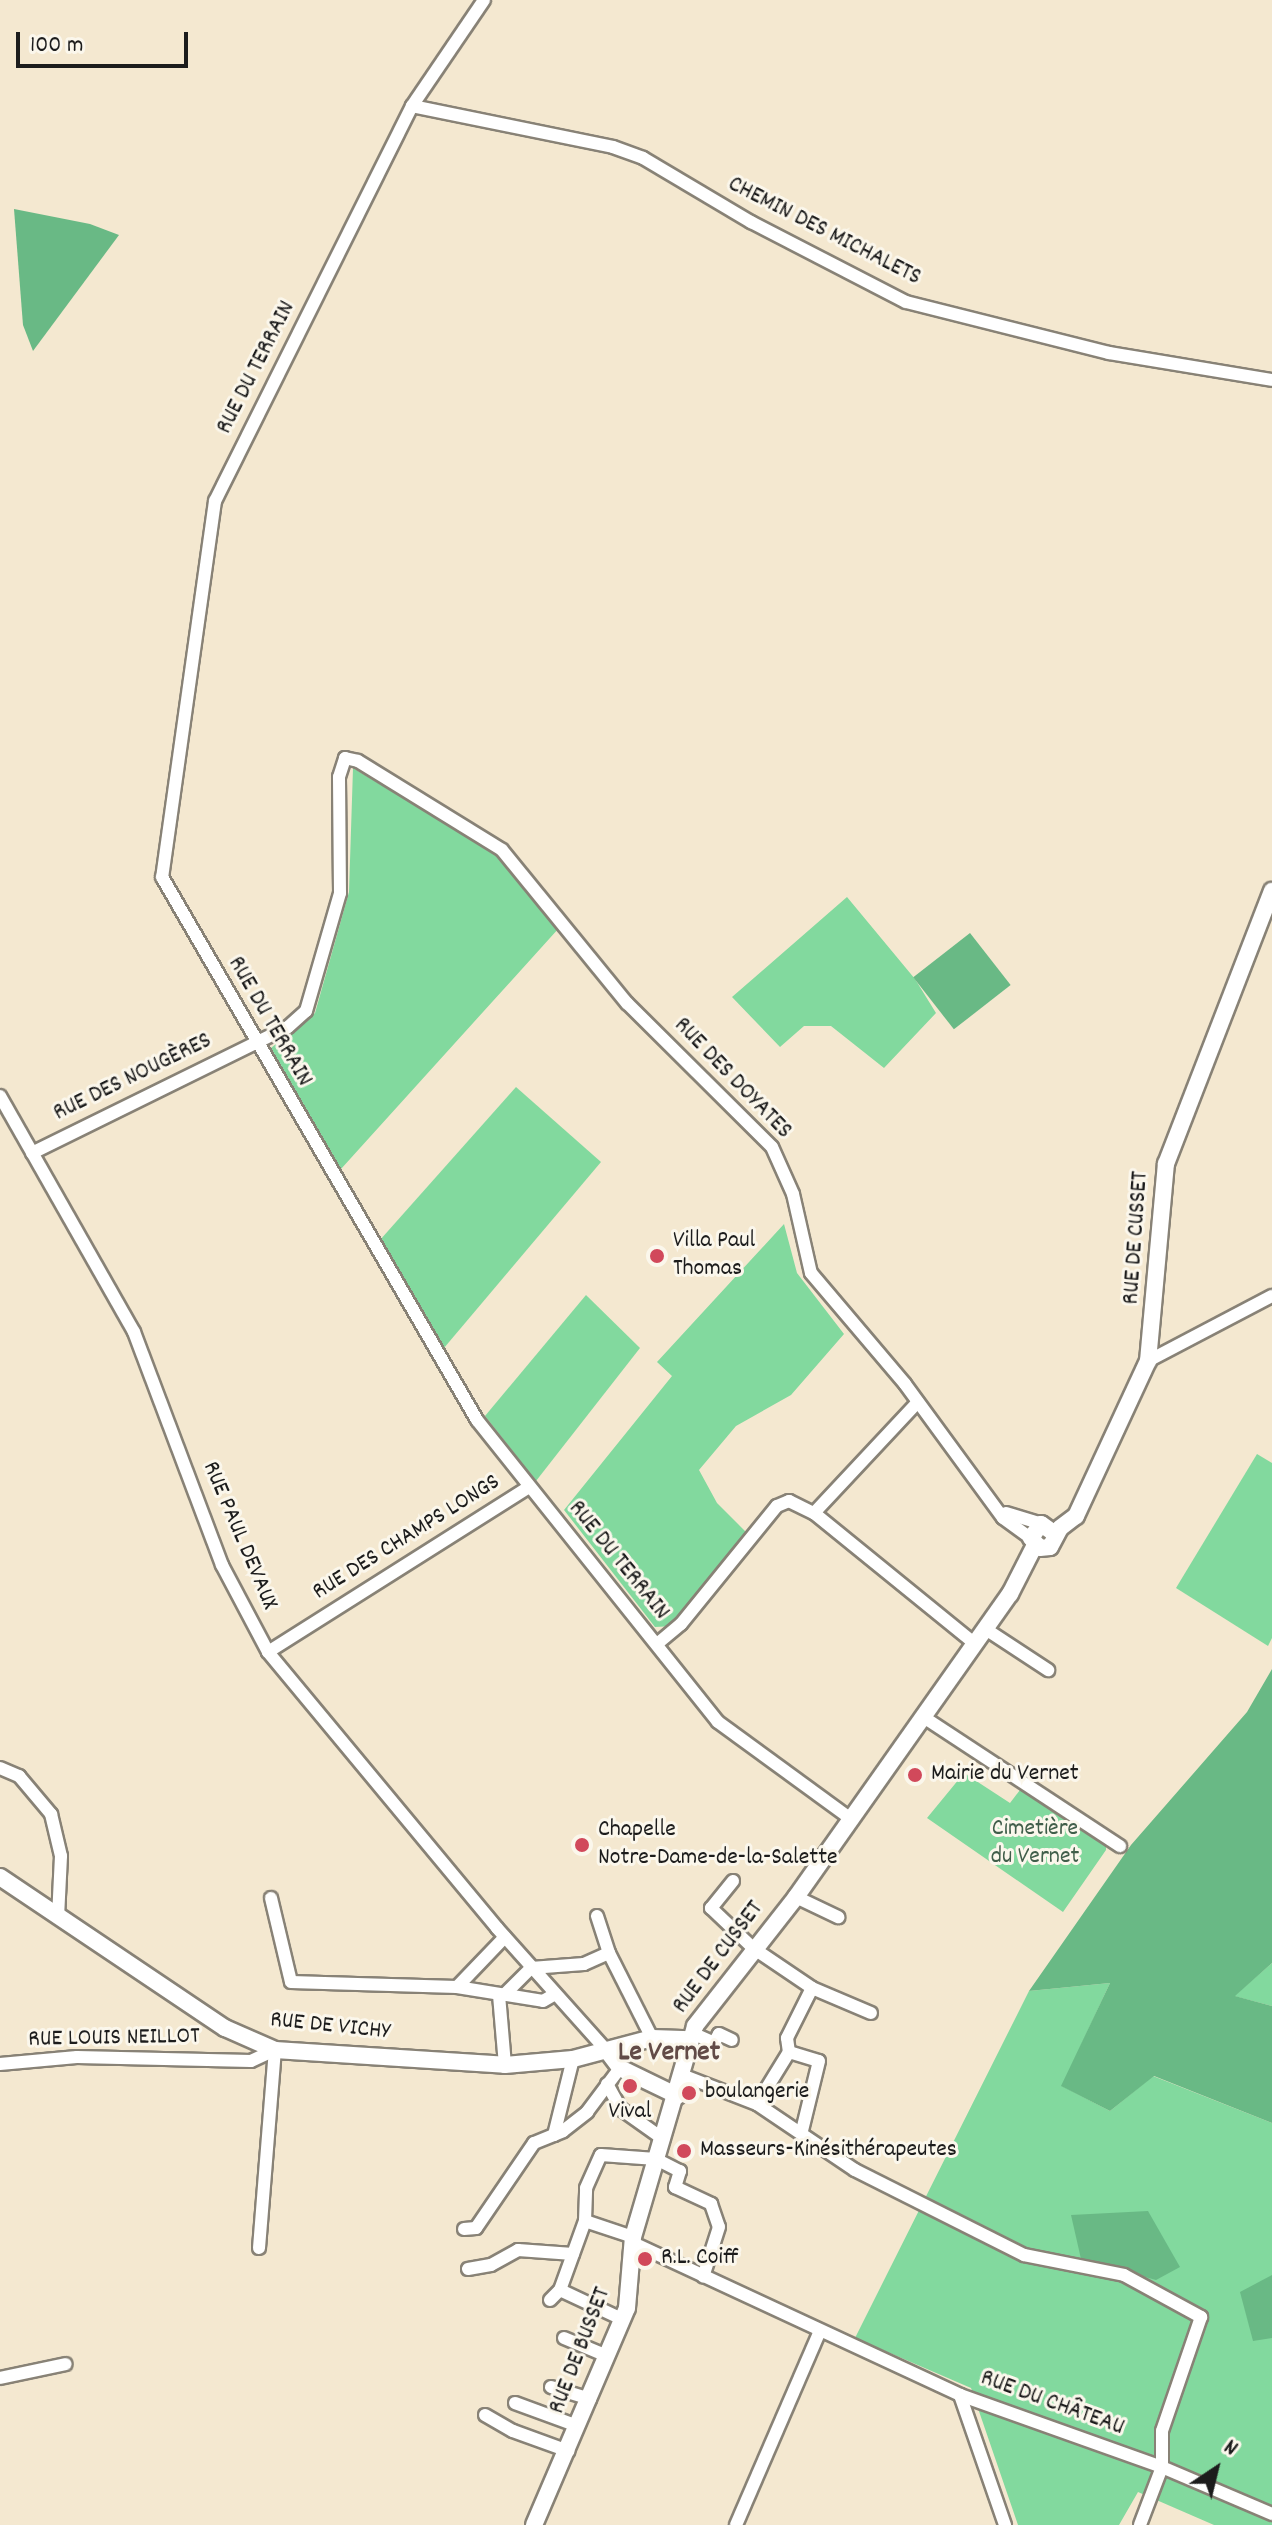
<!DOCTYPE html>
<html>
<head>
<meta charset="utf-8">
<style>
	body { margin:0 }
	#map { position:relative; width:1272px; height:2525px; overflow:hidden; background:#f4e8d0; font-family:Dekko,sans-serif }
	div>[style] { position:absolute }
	.green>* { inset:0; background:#82d99e }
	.forest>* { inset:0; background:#69b985; transform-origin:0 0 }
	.roads { filter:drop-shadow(2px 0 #888276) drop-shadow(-2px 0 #888276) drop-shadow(0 2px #888276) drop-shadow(0 -2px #888276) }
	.minor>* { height:12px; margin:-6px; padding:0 6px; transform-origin:6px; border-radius:6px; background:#fff }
	.tertiary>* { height:16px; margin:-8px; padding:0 8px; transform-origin:8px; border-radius:8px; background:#fff }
	.dots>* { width:22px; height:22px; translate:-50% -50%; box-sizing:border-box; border:4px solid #fbf7ec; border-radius:50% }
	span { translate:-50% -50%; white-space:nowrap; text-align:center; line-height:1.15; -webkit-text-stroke:6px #fbf7ec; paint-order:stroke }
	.street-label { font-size:24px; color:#1c1c1c }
	.poi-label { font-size:24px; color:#1c1c1c }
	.left { translate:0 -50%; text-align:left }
	.park-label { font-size:24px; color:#405e4a }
	.quarter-label { font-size:28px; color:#624b47; font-weight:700 }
	.north { position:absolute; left:1176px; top:2429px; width:80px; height:80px; -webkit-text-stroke:6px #fbf7ec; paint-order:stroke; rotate:35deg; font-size:22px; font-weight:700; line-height:32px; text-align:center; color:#1c1c1c }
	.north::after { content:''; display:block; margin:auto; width:28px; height:36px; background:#1c1c1c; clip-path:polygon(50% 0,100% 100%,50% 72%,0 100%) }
	.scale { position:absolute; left:16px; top:32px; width:172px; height:36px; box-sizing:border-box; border:4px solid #1c1c1c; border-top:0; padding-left:10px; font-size:24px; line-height:28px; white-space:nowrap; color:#1c1c1c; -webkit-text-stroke:6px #fbf7ec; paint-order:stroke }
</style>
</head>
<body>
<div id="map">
	<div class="green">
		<i style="clip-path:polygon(353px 768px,494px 853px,559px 928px,341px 1169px,271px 1048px,315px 1013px,349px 892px)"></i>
		<i style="clip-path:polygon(847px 897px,915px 979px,936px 1013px,884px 1068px,831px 1026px,804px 1026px,780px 1047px,732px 997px)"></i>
		<i style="clip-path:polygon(516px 1087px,601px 1162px,444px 1348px,380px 1240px)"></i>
		<i style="clip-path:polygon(784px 1224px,797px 1273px,844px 1334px,791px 1395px,736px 1426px,699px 1470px,717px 1503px,747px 1533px,674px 1626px,655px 1627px,564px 1510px,672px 1376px,657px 1362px)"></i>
		<i style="clip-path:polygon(586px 1295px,640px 1348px,536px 1481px,485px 1416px)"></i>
		<i style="clip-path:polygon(1257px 1454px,1272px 1463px,1272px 1638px,1268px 1646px,1176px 1588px)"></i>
		<i style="clip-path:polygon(964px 1773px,1010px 1803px,1023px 1786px,1106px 1843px,1106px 1850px,1063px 1912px,927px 1818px)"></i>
		<i style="clip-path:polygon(1272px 1963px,1272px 2006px,1234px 1996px)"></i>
		<i style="clip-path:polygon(1110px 1983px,1062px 2086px,1110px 2111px,1153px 2076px,1272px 2123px,1272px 2525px,1214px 2525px,1138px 2492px,1119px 2525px,1018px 2525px,971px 2388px,855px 2338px,1029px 1991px)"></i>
	</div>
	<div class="forest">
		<i style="clip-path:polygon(14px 209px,90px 224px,119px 235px,33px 351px,23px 325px)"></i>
		<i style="left:970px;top:933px;width:66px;height:72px;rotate:52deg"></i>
		<i style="clip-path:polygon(1272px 1669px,1272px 1963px,1235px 1996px,1272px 2006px,1272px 2123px,1154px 2076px,1110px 2111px,1061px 2086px,1110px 1983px,1029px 1991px,1131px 1845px,1247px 1712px)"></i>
		<i style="clip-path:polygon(1148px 2211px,1180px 2267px,1156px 2280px,1081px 2259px,1071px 2215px)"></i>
		<i style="clip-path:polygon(1272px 2275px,1272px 2338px,1253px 2341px,1240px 2292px)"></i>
	</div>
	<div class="roads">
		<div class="minor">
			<i style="left:484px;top:0;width:128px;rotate:124.2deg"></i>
			<i style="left:412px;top:106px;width:441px;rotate:116.5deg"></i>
			<i style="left:215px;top:501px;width:380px;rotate:98deg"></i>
			<i style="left:162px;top:877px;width:628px;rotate:59.88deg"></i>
			<i style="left:477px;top:1420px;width:386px;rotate:51.4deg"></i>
			<i style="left:718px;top:1722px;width:165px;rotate:36.1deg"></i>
			<i style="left:412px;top:106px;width:205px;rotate:11.5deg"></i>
			<i style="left:613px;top:147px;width:32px;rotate:20deg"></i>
			<i style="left:643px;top:158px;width:126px;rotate:30.7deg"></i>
			<i style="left:751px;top:222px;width:174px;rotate:27.3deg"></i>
			<i style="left:906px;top:302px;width:209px;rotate:14.1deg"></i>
			<i style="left:1109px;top:353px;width:165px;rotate:9.4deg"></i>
			<i style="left:0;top:1096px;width:271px;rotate:60.4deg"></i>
			<i style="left:134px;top:1332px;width:249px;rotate:69.3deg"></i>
			<i style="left:222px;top:1565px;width:98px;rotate:62.1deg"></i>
			<i style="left:268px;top:1652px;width:359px;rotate:50.3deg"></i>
			<i style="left:497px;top:1928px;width:166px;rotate:48.2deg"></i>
			<i style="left:32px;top:1153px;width:285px;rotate:-26.2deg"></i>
			<i style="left:288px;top:1027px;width:24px;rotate:-42deg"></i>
			<i style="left:306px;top:1011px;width:123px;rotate:-73.9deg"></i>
			<i style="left:340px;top:893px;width:116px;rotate:-90.5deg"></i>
			<i style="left:339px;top:777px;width:20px;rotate:-72deg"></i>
			<i style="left:345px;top:758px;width:13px;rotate:13deg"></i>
			<i style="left:358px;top:761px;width:169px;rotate:31.7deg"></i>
			<i style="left:502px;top:850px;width:198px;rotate:50.8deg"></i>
			<i style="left:627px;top:1003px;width:204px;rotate:44.8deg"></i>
			<i style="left:772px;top:1147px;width:51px;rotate:65.9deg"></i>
			<i style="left:793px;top:1194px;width:81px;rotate:77.2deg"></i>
			<i style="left:811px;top:1273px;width:145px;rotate:49.7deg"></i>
			<i style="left:905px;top:1384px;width:166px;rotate:53.8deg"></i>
			<i style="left:1003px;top:1518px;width:34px;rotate:36deg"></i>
			<i style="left:1148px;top:1361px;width:140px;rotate:-27.7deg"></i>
			<i style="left:814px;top:1513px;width:152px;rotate:-46.9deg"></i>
			<i style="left:1006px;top:1513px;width:37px;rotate:17deg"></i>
			<i style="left:984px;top:1628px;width:77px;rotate:33.3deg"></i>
			<i style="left:657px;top:1644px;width:31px;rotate:-40deg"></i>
			<i style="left:681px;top:1624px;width:152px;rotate:-50.9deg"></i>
			<i style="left:777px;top:1506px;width:13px;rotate:-23deg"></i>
			<i style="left:789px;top:1501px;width:28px;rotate:26deg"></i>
			<i style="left:814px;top:1513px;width:206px;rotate:39.1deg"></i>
			<i style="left:268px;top:1652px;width:309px;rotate:-32.3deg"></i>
			<i style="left:922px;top:1716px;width:237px;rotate:33.3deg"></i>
			<i style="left:0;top:1768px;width:21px;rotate:23deg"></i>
			<i style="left:19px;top:1776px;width:50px;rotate:49.9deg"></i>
			<i style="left:51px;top:1814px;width:43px;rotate:76.6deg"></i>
			<i style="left:61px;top:1856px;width:61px;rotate:92.8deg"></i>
			<i style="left:733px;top:1881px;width:35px;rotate:129deg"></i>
			<i style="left:711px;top:1908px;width:58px;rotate:43.6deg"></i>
			<i style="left:753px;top:1948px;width:71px;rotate:34.1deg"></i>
			<i style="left:812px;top:1988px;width:56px;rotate:116.6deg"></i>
			<i style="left:787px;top:2038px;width:14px;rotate:82deg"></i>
			<i style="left:789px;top:2052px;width:61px;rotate:121.6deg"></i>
			<i style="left:796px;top:1897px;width:47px;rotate:25.5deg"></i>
			<i style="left:271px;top:1898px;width:86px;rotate:76.6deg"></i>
			<i style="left:291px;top:1982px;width:166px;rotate:1.7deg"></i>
			<i style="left:457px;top:1987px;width:87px;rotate:9.2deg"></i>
			<i style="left:543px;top:2001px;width:14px;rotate:-30deg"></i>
			<i style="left:597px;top:1916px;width:39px;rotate:72deg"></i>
			<i style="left:609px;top:1953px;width:95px;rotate:63.2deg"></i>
			<i style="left:457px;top:1987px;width:69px;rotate:-46.2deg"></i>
			<i style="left:812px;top:1988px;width:64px;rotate:23deg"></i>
			<i style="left:499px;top:1995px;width:70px;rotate:85.1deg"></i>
			<i style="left:504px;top:1995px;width:38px;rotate:-45deg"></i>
			<i style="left:531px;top:1968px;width:53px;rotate:-4.3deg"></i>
			<i style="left:584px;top:1964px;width:27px;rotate:-24deg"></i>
			<i style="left:692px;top:2033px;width:24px;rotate:24deg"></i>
			<i style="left:714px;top:2043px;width:10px;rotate:-61deg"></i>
			<i style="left:719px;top:2034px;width:14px;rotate:25deg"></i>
			<i style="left:789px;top:2052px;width:31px;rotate:17deg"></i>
			<i style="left:819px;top:2061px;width:72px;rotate:103.7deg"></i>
			<i style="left:0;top:2064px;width:77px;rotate:-5.2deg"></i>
			<i style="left:77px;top:2057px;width:174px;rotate:1.3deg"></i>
			<i style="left:251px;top:2061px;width:26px;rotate:-25deg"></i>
			<i style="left:682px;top:2075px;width:80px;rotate:21.1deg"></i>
			<i style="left:757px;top:2104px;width:118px;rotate:34deg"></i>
			<i style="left:855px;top:2170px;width:189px;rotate:26.7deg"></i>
			<i style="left:1024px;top:2255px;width:102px;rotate:11.3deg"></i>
			<i style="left:1124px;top:2275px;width:88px;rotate:28.6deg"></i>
			<i style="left:1201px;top:2317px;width:120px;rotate:108.9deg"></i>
			<i style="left:1162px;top:2431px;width:36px;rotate:90deg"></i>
			<i style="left:1162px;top:2467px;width:62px;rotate:110.8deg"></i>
			<i style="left:607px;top:2084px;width:29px;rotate:61deg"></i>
			<i style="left:621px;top:2109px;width:52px;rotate:35.5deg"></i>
			<i style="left:554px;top:2135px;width:78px;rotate:-76deg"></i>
			<i style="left:585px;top:2221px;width:51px;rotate:18.4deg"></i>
			<i style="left:464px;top:2229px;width:12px;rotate:-5deg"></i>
			<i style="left:476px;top:2228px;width:103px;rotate:-55.7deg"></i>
			<i style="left:534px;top:2143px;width:31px;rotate:-22deg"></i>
			<i style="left:563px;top:2131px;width:31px;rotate:-38deg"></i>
			<i style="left:587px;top:2112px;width:55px;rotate:-53.1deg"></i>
			<i style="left:633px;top:2243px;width:361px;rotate:24.9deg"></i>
			<i style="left:960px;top:2395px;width:214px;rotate:19.6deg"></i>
			<i style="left:1162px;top:2467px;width:120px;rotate:23.1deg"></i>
			<i style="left:259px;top:2248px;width:199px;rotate:-85.4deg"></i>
			<i style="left:468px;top:2269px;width:23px;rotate:-10deg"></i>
			<i style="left:491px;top:2265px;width:31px;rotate:-29deg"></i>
			<i style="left:518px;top:2250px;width:55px;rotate:4.2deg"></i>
			<i style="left:560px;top:2290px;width:68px;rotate:25.1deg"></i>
			<i style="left:550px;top:2300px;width:14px;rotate:-45deg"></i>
			<i style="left:560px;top:2290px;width:73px;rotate:-70.1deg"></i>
			<i style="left:585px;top:2221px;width:33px;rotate:-88deg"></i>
			<i style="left:586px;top:2188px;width:36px;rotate:-66deg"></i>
			<i style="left:601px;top:2155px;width:55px;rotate:4.2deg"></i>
			<i style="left:656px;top:2159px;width:27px;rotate:27deg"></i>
			<i style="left:680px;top:2171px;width:17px;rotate:107deg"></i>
			<i style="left:675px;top:2187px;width:40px;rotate:25deg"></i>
			<i style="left:711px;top:2204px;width:24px;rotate:71deg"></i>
			<i style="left:719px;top:2227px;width:52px;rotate:107.7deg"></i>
			<i style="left:564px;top:2338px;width:47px;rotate:22.7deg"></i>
			<i style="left:0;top:2378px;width:67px;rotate:-12deg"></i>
			<i style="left:551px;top:2387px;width:41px;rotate:17.1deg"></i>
			<i style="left:960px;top:2395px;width:138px;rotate:70.9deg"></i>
			<i style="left:515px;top:2403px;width:67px;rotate:20.1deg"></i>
			<i style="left:485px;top:2415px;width:32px;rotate:30deg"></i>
			<i style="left:513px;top:2431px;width:59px;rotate:20deg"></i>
			<i style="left:736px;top:2525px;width:209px;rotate:-66.6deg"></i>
		</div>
		<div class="tertiary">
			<i style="left:1055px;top:1534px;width:17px;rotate:-144deg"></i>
			<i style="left:1041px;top:1524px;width:17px;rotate:126deg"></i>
			<i style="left:1031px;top:1538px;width:13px;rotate:48deg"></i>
			<i style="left:1040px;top:1548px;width:10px;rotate:-6deg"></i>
			<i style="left:1050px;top:1547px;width:21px;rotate:-62deg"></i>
			<i style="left:1060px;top:1528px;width:20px;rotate:-37deg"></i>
			<i style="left:1076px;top:1516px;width:171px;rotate:-65.1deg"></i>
			<i style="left:1148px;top:1361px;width:198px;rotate:-84.8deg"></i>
			<i style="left:1166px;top:1164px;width:293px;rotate:-68.8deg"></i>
			<i style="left:0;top:1877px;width:271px;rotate:33.9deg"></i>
			<i style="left:225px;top:2028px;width:55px;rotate:23.7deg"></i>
			<i style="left:275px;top:2050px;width:230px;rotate:3.7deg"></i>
			<i style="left:505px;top:2065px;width:68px;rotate:-5deg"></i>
			<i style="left:573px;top:2059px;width:82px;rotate:-14.9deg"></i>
			<i style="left:652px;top:2038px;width:38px;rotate:2deg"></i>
			<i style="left:608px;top:2052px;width:20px;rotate:53deg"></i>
			<i style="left:620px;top:2068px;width:64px;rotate:25.8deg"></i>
			<i style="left:534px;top:2525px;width:236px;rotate:-66.8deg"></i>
			<i style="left:627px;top:2308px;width:71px;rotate:-85.2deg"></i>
			<i style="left:633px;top:2237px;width:220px;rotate:-73.6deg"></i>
			<i style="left:695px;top:2026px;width:164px;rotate:-51.9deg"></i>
			<i style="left:796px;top:1897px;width:371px;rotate:-54.8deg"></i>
			<i style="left:1010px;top:1594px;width:55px;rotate:-63deg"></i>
		</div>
	</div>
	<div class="dots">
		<i style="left:657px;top:1256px;background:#d1495b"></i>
		<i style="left:915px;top:1775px;background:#d1495b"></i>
		<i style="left:582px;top:1845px;background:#d1495b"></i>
		<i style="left:630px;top:2086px;background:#d1495b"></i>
		<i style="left:689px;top:2093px;background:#d1495b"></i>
		<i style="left:684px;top:2151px;background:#d1495b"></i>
		<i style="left:645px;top:2259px;background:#d1495b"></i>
	</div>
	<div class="street-label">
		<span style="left:824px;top:232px;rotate:27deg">CHEMIN DES MICHALETS</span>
		<span style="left:257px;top:368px;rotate:-63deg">RUE DU TERRAIN</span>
		<span style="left:269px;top:1022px;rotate:60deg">RUE DU TERRAIN</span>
		<span style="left:133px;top:1078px;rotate:-26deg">RUE DES NOUGÈRES</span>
		<span style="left:732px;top:1079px;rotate:46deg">RUE DES DOYATES</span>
		<span style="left:1137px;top:1238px;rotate:-86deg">RUE DE CUSSET</span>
		<span style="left:239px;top:1536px;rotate:67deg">RUE PAUL DEVAUX</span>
		<span style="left:407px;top:1538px;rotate:-32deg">RUE DES CHAMPS LONGS</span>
		<span style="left:618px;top:1561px;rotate:51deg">RUE DU TERRAIN</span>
		<span style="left:719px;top:1958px;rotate:-53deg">RUE DE CUSSET</span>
		<span style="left:330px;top:2027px;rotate:6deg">RUE DE VICHY</span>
		<span style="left:114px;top:2039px;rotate:-1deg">RUE LOUIS NEILLOT</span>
		<span style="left:581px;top:2351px;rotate:-69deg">RUE DE BUSSET</span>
		<span style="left:1052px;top:2404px;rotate:20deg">RUE DU CHÂTEAU</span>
	</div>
	<div class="poi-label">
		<span class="left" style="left:673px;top:1256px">Villa Paul<br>Thomas</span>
		<span class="left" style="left:931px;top:1775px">Mairie du Vernet</span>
		<span class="left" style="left:598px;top:1845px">Chapelle<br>Notre-Dame-de-la-Salette</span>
		<span class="left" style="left:705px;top:2093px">boulangerie</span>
		<span style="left:630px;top:2113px">Vival</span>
		<span class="left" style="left:700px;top:2151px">Masseurs-Kinésithérapeutes</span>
		<span class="left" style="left:661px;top:2259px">R.L. Coiff</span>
	</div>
	<div class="park-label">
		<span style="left:1035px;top:1844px">Cimetière<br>du Vernet</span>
	</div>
	<div class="quarter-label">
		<span style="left:669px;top:2054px">Le Vernet</span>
	</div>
	<div class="north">N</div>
	<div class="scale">100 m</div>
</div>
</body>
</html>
